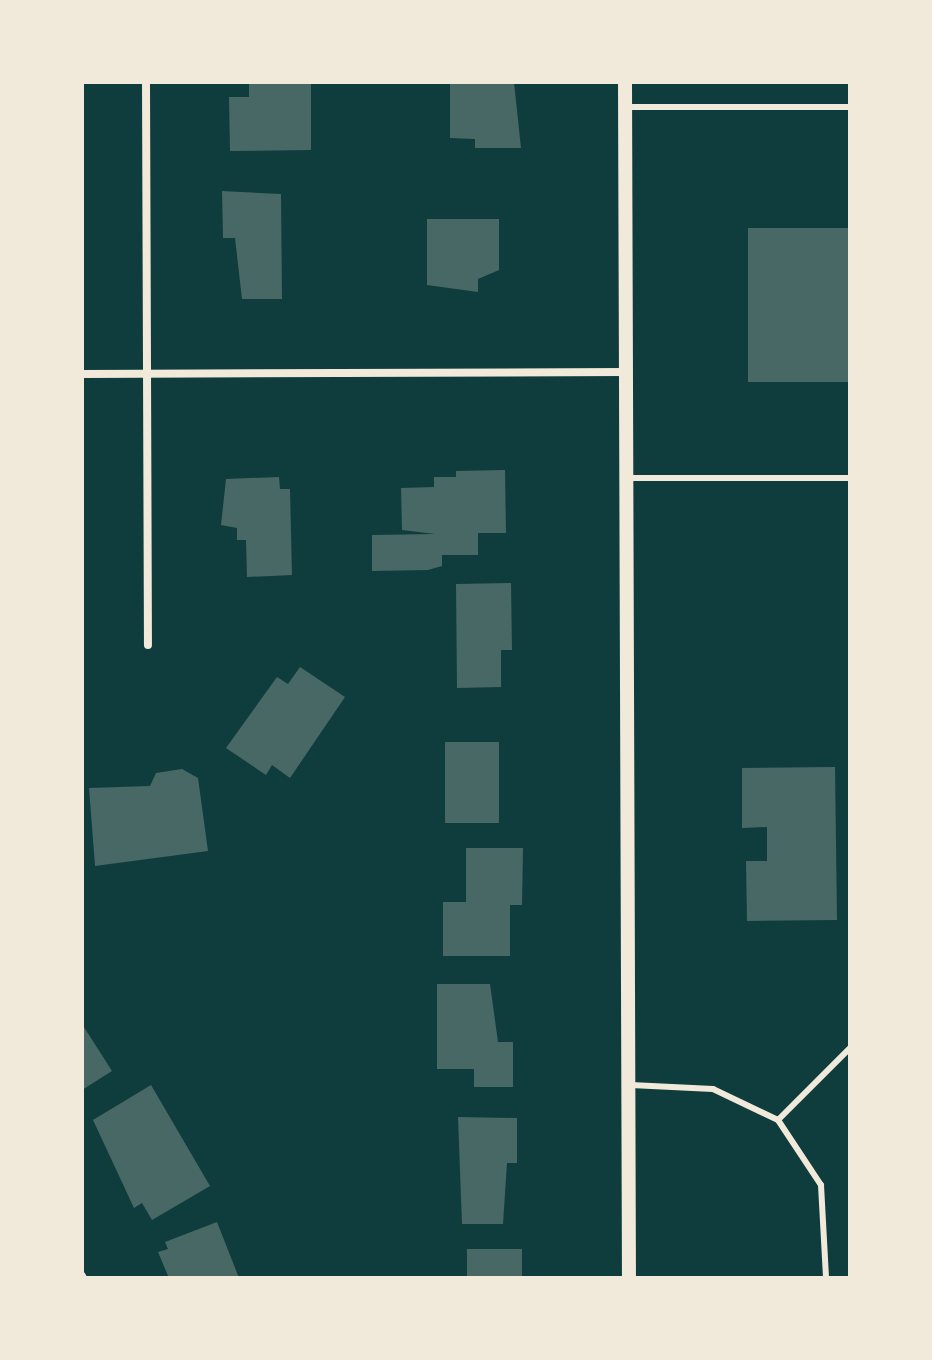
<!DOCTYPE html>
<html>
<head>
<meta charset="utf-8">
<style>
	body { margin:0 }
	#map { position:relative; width:932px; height:1360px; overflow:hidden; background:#0f3d3e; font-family:Jost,sans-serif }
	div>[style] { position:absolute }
	.building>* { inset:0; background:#486865; transform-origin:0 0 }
	.service>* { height:6px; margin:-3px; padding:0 3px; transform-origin:3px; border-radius:3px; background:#f1e9da }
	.minor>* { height:8px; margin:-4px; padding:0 4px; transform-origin:4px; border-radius:4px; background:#f1e9da }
	.tertiary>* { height:14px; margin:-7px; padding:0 7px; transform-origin:7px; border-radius:7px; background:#f1e9da }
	span { translate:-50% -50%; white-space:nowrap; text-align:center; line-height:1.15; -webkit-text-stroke:8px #f1e9da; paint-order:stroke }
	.frame { position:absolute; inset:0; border:84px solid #f1e9da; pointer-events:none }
</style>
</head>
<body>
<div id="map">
	<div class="building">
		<i style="clip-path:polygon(249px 82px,311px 82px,311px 150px,230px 151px,229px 97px,249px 97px)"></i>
		<i style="clip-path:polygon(450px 82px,514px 82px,521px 148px,475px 148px,475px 139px,450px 138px)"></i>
		<i style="clip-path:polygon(222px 191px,281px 194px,282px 299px,242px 299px,235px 238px,223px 238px)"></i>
		<i style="clip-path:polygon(427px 219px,499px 219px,499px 270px,478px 279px,478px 292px,427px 285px)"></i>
		<i style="left:850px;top:228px;width:154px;height:102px;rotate:90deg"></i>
		<i style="clip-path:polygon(505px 470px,506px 533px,478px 533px,478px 555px,442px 555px,442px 566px,428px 570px,372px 571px,372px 535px,435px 534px,402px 530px,401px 488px,434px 487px,434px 477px,456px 477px,456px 471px)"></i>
		<i style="clip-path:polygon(279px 477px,280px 489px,290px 489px,292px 575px,247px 577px,246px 540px,237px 540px,237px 528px,221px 525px,226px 479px)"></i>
		<i style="clip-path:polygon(511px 583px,512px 650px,501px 650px,501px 687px,457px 688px,456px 584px)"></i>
		<i style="clip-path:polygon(300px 667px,345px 697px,290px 778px,272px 765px,266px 775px,226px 748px,277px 677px,288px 684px)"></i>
		<i style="left:445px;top:742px;width:54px;height:81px"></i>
		<i style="clip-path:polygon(835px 767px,837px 920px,747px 921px,746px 861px,767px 861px,767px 827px,742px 828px,742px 768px)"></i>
		<i style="clip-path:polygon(182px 769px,198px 778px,208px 851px,95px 866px,89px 788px,150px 786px,156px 773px)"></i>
		<i style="clip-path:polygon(466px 848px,523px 848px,522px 905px,510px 905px,510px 956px,443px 956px,443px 902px,466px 902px)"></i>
		<i style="clip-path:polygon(437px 984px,490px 984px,498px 1042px,513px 1042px,513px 1087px,474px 1087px,474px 1069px,437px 1069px)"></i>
		<i style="clip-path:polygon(82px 1024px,112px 1071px,82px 1090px)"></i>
		<i style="clip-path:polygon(151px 1085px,210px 1186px,152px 1220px,142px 1203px,134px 1208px,93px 1120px)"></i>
		<i style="clip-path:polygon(458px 1117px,517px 1118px,517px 1163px,507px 1163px,503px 1224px,462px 1224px)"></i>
		<i style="clip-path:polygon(217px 1222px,239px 1278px,169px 1278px,158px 1252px,168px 1249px,165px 1242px)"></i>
		<i style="left:467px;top:1249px;width:55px;height:29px"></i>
	</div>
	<div class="service">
		<i style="left:625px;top:107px;width:225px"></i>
		<i style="left:626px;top:478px;width:224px"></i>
		<i style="left:631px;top:1085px;width:82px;rotate:2.8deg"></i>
		<i style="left:713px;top:1089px;width:72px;rotate:25.5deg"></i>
		<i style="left:778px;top:1120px;width:78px;rotate:56.5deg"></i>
		<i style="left:821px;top:1185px;width:93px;rotate:86.9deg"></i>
		<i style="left:778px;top:1120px;width:102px;rotate:-45deg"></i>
	</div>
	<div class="minor">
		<i style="left:146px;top:82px;width:563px;rotate:89.8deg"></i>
		<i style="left:82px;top:374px;width:544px;rotate:-0.21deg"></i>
		<i style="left:82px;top:1276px;width:2px;rotate:63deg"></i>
	</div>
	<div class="tertiary">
		<i style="left:625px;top:82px;width:1196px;rotate:89.81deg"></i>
	</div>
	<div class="frame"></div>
</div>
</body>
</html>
